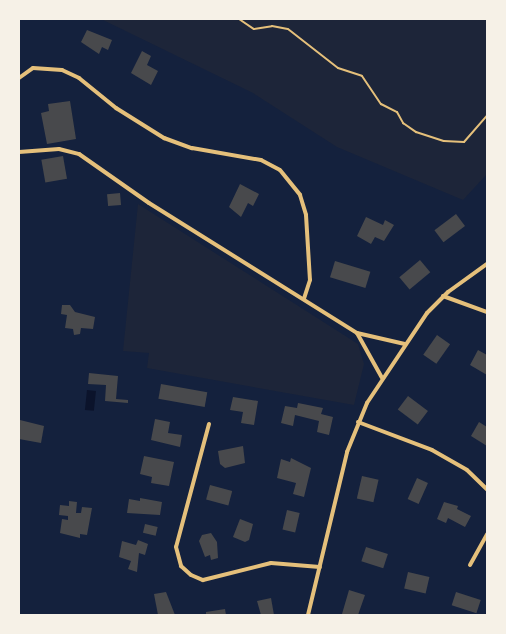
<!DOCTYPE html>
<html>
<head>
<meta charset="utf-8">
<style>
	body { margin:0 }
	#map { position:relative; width:506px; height:634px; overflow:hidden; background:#14213d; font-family:Poppins,sans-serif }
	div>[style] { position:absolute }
	.green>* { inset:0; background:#1d2539 }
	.water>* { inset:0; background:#0b132b; transform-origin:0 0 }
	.building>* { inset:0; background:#48494c; transform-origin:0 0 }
	.path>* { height:2px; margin:-1px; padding:0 1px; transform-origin:1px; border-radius:1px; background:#e5c07b }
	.minor>* { height:4px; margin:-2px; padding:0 2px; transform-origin:2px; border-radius:2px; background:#e5c07b }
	span { translate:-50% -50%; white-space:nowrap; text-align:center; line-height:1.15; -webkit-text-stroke:4px #f6f1e7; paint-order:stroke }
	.frame { position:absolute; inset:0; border:20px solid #f6f1e7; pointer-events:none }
</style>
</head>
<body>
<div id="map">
	<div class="green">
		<i style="clip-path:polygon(101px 19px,487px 19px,487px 174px,463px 200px,337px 147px,253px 93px)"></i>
		<i style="clip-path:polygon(138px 204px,358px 344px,364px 364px,354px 405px,147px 368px,149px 353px,123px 351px)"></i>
	</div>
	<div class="water">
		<i style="left:87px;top:390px;width:9px;height:20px;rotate:6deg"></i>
	</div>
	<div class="building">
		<i style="clip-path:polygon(87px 30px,112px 40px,108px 50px,102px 47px,99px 54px,81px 42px)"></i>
		<i style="clip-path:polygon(142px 51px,151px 56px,147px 65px,158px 71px,151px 85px,131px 73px)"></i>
		<i style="clip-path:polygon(70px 101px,76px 139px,47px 144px,41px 113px,49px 111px,48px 104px)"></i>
		<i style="left:63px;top:156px;width:23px;height:22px;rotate:80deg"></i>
		<i style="clip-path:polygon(240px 184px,259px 194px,253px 206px,248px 203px,241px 217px,229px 207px)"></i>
		<i style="left:120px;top:193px;width:12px;height:13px;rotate:85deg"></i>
		<i style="left:456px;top:214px;width:15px;height:27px;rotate:53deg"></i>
		<i style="clip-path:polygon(366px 217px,383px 225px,385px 220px,394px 225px,384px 241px,375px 237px,371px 244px,357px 236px)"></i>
		<i style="left:420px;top:260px;width:16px;height:27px;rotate:50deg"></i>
		<i style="left:335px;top:261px;width:37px;height:17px;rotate:17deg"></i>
		<i style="clip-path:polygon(62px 305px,70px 305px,75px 312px,95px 317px,93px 329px,81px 328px,80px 334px,74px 335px,73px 329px,65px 328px,67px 315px,61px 314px)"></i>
		<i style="left:437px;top:335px;width:16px;height:24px;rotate:35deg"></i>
		<i style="clip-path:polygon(478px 350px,487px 355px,487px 375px,470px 365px)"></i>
		<i style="clip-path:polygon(89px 373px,118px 376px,116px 399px,128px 400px,128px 403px,105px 401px,106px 385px,88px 384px)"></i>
		<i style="left:161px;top:384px;width:47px;height:15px;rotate:10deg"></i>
		<i style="left:408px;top:396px;width:25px;height:17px;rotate:37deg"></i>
		<i style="clip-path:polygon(233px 397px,258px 401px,254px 425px,241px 423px,243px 412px,230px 410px)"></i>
		<i style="clip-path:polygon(298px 403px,323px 408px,321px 414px,333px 417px,329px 435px,317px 432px,319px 421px,295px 415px,293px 426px,281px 423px,285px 406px,297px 408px)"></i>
		<i style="clip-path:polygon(155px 419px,170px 422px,168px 433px,182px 435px,180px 447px,151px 440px)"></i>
		<i style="clip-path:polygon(20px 420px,44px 426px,41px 443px,19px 439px)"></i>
		<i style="clip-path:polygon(479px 422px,487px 427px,487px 446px,471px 436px)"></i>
		<i style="clip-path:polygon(243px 446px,245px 463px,225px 468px,220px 464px,218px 451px)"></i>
		<i style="clip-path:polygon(144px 456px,174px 462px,169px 486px,151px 483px,152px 477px,140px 474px)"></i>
		<i style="clip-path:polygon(291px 458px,311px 468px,304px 497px,293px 494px,296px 483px,277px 478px,281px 459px,290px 462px)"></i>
		<i style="left:362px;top:476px;width:17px;height:23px;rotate:13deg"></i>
		<i style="left:417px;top:478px;width:12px;height:23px;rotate:24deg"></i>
		<i style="left:210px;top:485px;width:23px;height:15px;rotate:15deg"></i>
		<i style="clip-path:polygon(140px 498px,162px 502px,160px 515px,127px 513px,129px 499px,140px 501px)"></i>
		<i style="clip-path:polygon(69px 501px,77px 502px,76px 513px,81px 513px,82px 507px,92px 508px,87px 535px,80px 534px,80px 538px,60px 533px,62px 519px,68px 520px,68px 516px,59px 515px,60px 505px,69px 506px)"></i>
		<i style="clip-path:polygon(444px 502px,458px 506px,457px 509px,471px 516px,465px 527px,448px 518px,446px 523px,437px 519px)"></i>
		<i style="left:287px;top:510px;width:13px;height:20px;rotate:13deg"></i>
		<i style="clip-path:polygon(240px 519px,253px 524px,249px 540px,245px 542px,233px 537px)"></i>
		<i style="left:145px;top:524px;width:13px;height:9px;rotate:13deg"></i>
		<i style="clip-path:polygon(211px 533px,217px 542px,218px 558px,211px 560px,210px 555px,205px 557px,199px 541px,202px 535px)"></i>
		<i style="clip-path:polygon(138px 540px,148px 544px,145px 555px,139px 553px,137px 572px,128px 569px,131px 561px,119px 557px,122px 541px,136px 545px)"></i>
		<i style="left:366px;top:547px;width:23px;height:15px;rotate:18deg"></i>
		<i style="left:408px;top:572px;width:22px;height:17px;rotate:13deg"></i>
		<i style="clip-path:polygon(349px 590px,365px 595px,358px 615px,342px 614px)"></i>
		<i style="clip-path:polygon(166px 592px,175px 615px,158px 615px,154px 594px)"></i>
		<i style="left:456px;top:592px;width:26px;height:14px;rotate:18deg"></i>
		<i style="clip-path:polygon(271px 598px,274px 615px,261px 615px,257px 601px)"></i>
		<i style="clip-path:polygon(225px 609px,226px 615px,206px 615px,206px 612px)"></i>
	</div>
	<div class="path">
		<i style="left:239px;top:19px;width:18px;rotate:34deg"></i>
		<i style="left:254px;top:29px;width:18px;rotate:-9deg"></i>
		<i style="left:272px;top:26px;width:16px;rotate:11deg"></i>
		<i style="left:288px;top:29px;width:63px;rotate:38deg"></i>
		<i style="left:338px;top:68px;width:25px;rotate:18deg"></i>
		<i style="left:362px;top:76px;width:34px;rotate:56deg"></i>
		<i style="left:381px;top:104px;width:18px;rotate:27deg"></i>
		<i style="left:397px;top:112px;width:13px;rotate:61deg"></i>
		<i style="left:403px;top:123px;width:16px;rotate:35deg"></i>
		<i style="left:416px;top:132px;width:29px;rotate:18deg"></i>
		<i style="left:444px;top:141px;width:20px;rotate:3deg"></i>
		<i style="left:464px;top:142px;width:35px;rotate:-49deg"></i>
	</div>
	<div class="minor">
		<i style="left:19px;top:78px;width:17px;rotate:-36deg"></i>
		<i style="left:33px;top:68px;width:29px;rotate:4deg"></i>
		<i style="left:62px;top:70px;width:19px;rotate:25deg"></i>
		<i style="left:79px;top:78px;width:48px;rotate:39deg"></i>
		<i style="left:116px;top:108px;width:57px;rotate:32deg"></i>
		<i style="left:164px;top:138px;width:30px;rotate:20deg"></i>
		<i style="left:192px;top:148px;width:70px;rotate:9.9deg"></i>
		<i style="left:261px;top:160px;width:21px;rotate:28deg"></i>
		<i style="left:280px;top:170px;width:32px;rotate:51deg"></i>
		<i style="left:300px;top:195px;width:21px;rotate:73deg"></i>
		<i style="left:306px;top:215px;width:65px;rotate:86.5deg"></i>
		<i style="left:310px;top:280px;width:20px;rotate:108deg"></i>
		<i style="left:19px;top:152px;width:40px;rotate:-4.3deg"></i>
		<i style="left:59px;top:149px;width:21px;rotate:14deg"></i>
		<i style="left:79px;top:154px;width:85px;rotate:35deg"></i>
		<i style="left:149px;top:203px;width:245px;rotate:32deg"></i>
		<i style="left:357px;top:333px;width:49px;rotate:12.9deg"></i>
		<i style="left:443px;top:296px;width:47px;rotate:20deg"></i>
		<i style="left:357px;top:333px;width:51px;rotate:60.9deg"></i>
		<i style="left:358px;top:422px;width:79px;rotate:20.7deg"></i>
		<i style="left:432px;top:450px;width:40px;rotate:29.7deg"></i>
		<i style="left:467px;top:470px;width:28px;rotate:44deg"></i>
		<i style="left:209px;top:424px;width:127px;rotate:105deg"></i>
		<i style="left:176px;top:547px;width:20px;rotate:75deg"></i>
		<i style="left:181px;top:566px;width:13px;rotate:42deg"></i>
		<i style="left:191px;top:575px;width:13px;rotate:23deg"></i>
		<i style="left:203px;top:580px;width:70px;rotate:-14deg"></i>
		<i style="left:271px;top:563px;width:49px;rotate:4.7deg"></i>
		<i style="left:470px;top:565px;width:35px;rotate:-61deg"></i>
		<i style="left:308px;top:615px;width:168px;rotate:-76.5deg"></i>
		<i style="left:347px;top:452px;width:53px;rotate:-67.8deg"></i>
		<i style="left:367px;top:403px;width:108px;rotate:-56.3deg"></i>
		<i style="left:427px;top:313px;width:30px;rotate:-45deg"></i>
		<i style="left:448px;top:292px;width:48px;rotate:-35.7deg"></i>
	</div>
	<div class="frame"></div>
</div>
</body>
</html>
